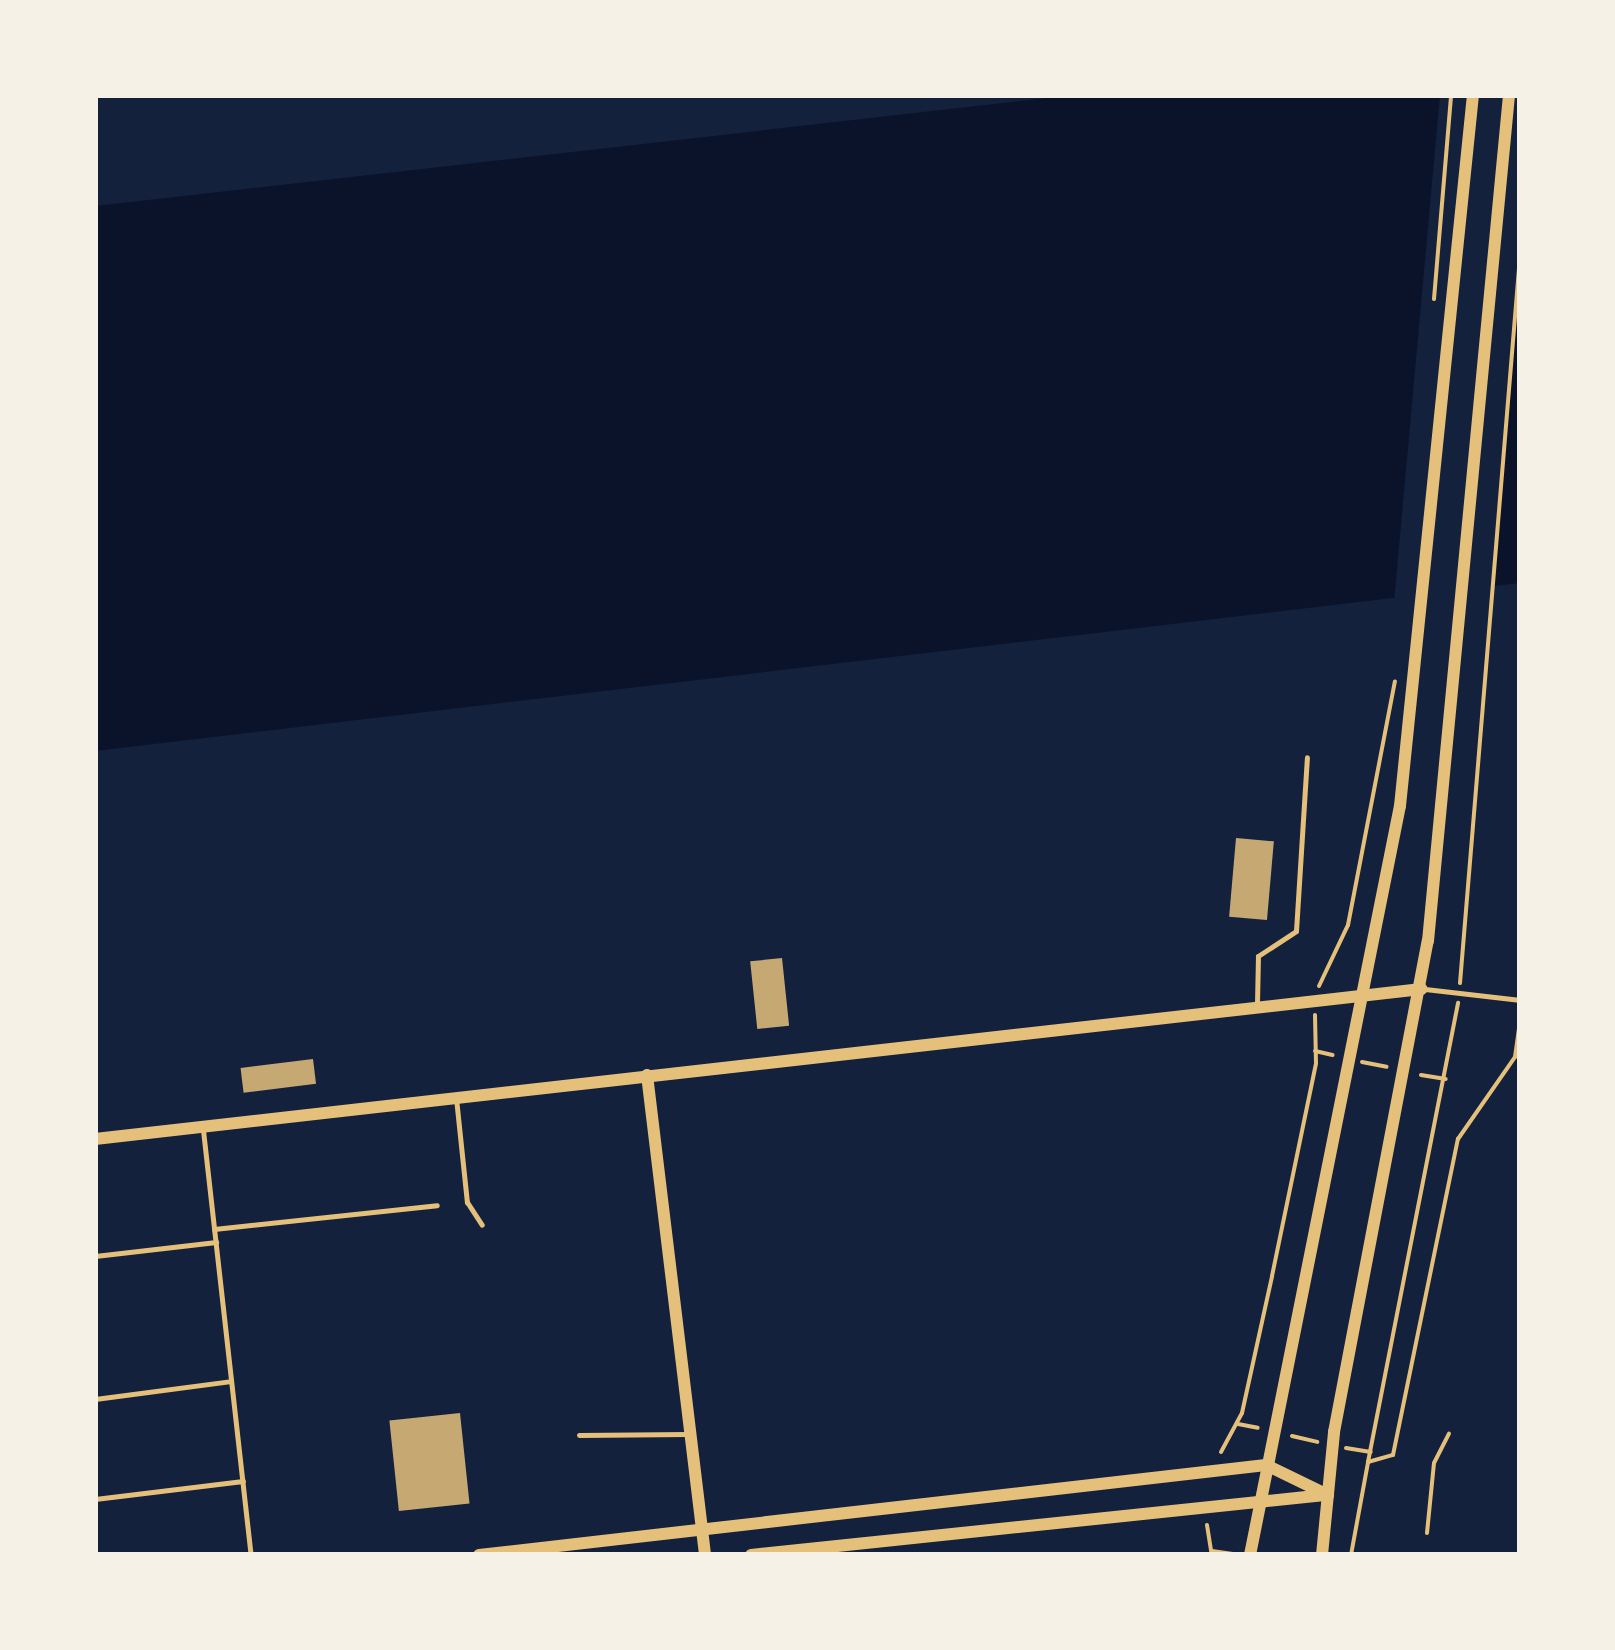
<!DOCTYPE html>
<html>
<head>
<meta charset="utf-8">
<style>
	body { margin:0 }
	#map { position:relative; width:1615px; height:1650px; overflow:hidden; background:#14213d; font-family:"Archivo Narrow",sans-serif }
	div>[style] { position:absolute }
	.water>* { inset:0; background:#0b132b }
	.pier>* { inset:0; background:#14213d }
	.building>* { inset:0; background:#c6a872; transform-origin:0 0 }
	.path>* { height:4px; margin:-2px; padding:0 2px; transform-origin:2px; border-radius:2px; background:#e5c07b }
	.service>* { height:5px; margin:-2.5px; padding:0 2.5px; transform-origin:2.5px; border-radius:2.5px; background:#e5c07b }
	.tertiary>* { height:12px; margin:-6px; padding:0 6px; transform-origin:6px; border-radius:6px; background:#e5c07b }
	span { translate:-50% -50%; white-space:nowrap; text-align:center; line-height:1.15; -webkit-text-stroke:8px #f6f1e7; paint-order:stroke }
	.frame { position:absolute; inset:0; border:98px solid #f6f1e7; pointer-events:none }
</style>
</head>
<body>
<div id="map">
	<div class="water">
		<i style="clip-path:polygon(1074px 95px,1520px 95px,1520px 583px,95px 751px,95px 206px)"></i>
	</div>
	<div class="pier">
		<i style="clip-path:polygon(1440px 95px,1520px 95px,1520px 270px,1492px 591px,1394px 603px)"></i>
	</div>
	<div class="building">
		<i style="left:1236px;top:838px;width:38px;height:79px;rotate:5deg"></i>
		<i style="left:782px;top:958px;width:68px;height:32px;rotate:84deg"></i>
		<i style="left:313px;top:1059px;width:25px;height:73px;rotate:83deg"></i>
		<i style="left:460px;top:1413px;width:91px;height:71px;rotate:84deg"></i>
	</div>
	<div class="path">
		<i style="left:1434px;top:299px;width:205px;rotate:-85.2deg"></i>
		<i style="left:1460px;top:983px;width:729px;rotate:-85.28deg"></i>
		<i style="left:1319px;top:986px;width:68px;rotate:-64.6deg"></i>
		<i style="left:1348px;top:925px;width:248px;rotate:-79.1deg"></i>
		<i style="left:1315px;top:1051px;width:18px;rotate:13deg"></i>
		<i style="left:1362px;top:1062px;width:25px;rotate:11deg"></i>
		<i style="left:1421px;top:1075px;width:25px;rotate:9deg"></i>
		<i style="left:1238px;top:1424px;width:20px;rotate:11deg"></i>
		<i style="left:1292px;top:1436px;width:26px;rotate:13deg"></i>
		<i style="left:1346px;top:1448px;width:25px;rotate:9deg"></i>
		<i style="left:1221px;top:1452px;width:44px;rotate:-61.7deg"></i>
		<i style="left:1242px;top:1413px;width:140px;rotate:-77.6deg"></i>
		<i style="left:1272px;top:1276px;width:217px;rotate:-78.3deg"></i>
		<i style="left:1316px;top:1063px;width:48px;rotate:-91.2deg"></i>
		<i style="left:1368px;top:1462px;width:468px;rotate:-78.9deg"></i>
		<i style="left:1207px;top:1525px;width:30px;rotate:81deg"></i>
		<i style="left:1427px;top:1533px;width:70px;rotate:-84.3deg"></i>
		<i style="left:1434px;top:1463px;width:33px;rotate:-63deg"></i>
		<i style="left:1212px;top:1551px;width:21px;rotate:8deg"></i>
		<i style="left:1351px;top:1555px;width:95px;rotate:-79.6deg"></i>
		<i style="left:1368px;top:1462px;width:26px;rotate:-16deg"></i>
		<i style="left:1393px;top:1455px;width:323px;rotate:-78.4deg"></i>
		<i style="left:1458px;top:1139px;width:100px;rotate:-55.2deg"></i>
		<i style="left:1515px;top:1057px;width:37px;rotate:-82deg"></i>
	</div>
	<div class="service">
		<i style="left:1425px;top:989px;width:96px;rotate:6.6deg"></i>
		<i style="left:1257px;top:1003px;width:47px;rotate:-88.8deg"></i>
		<i style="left:1258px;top:956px;width:45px;rotate:-33.3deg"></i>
		<i style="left:1296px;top:931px;width:174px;rotate:-86.4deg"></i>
		<i style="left:456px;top:1098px;width:105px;rotate:84deg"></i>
		<i style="left:467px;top:1202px;width:27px;rotate:57deg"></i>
		<i style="left:203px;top:1130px;width:428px;rotate:83.6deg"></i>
		<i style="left:214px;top:1229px;width:224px;rotate:-6.1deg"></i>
		<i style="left:95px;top:1256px;width:122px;rotate:-6.6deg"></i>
		<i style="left:95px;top:1399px;width:137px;rotate:-7.5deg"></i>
		<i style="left:579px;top:1435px;width:108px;rotate:-0.5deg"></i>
		<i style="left:95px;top:1499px;width:149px;rotate:-6.9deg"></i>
	</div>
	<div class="tertiary">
		<i style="left:647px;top:1075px;width:483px;rotate:83.1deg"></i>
		<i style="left:95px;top:1139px;width:1335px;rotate:-6.45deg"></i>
		<i style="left:479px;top:1555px;width:792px;rotate:-6.52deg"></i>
		<i style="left:1266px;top:1465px;width:69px;rotate:25.8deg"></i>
		<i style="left:751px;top:1555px;width:577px;rotate:-5.97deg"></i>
		<i style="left:1250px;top:1555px;width:764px;rotate:-78.68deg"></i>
		<i style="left:1400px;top:806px;width:715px;rotate:-84.14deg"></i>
		<i style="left:1322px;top:1555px;width:124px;rotate:-84.4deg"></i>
		<i style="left:1334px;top:1432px;width:500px;rotate:-79.2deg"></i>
		<i style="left:1428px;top:941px;width:850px;rotate:-84.53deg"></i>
	</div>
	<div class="frame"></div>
</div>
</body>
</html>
